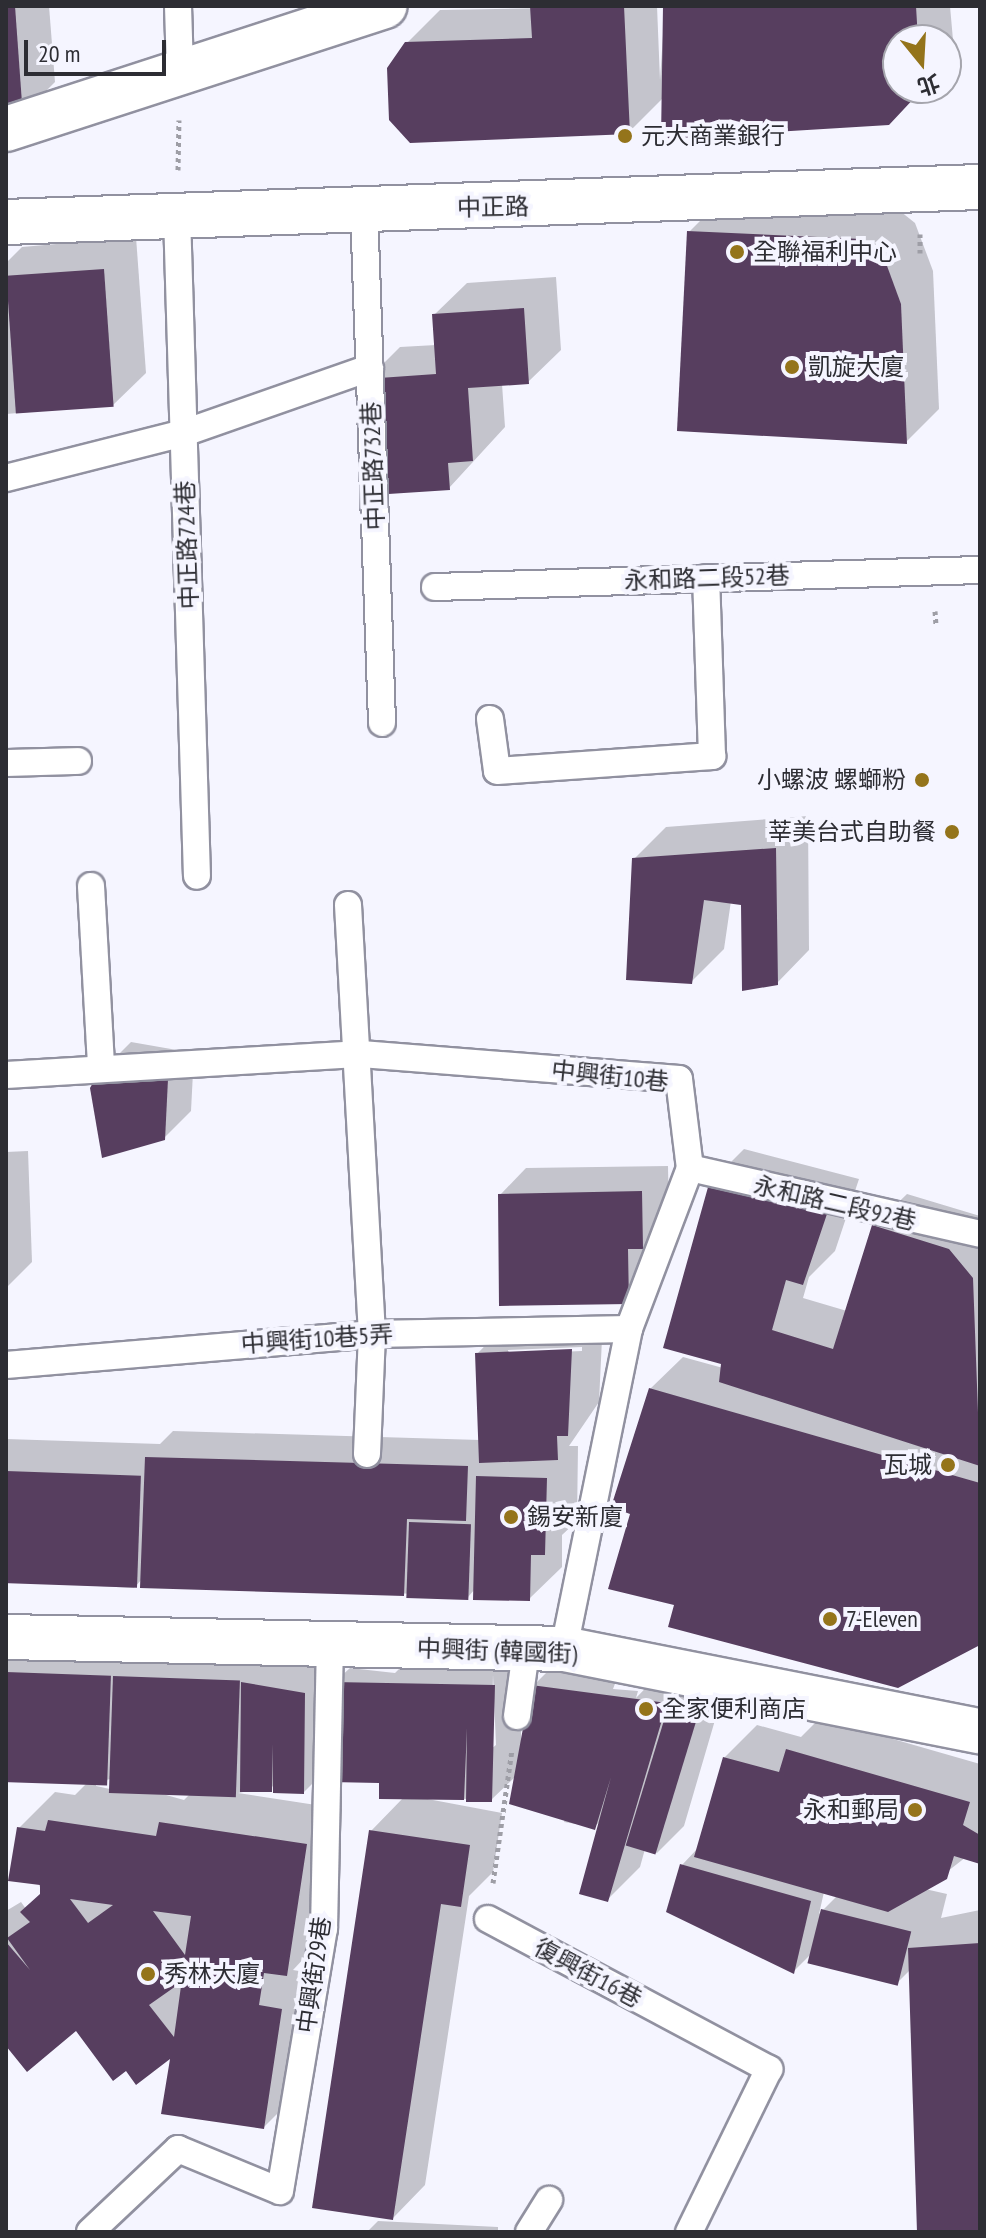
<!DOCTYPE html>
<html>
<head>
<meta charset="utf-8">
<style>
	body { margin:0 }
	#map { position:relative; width:986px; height:2238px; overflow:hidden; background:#f5f5ff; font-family:"PT Sans Narrow","Noto Sans TC",sans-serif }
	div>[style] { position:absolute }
	.shadow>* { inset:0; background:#0003 }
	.building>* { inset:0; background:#573e5f; transform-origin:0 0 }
	.path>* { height:5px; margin-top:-2.5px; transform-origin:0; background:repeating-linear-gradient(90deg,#9e9ea6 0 4px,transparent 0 8px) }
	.roads { filter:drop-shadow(2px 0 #9191a0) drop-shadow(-2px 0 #9191a0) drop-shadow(0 2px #9191a0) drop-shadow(0 -2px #9191a0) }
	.lane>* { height:26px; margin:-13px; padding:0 13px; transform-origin:13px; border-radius:13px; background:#fff }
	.street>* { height:44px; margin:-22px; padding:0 22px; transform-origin:22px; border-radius:22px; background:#fff }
	.secondary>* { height:44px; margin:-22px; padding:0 22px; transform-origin:22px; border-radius:22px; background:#fff }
	.dots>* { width:22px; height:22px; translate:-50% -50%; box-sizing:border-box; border:4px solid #f5f5ff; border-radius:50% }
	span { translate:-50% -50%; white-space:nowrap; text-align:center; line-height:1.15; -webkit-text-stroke:8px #f5f5ff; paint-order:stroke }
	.poi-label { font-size:24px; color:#2d2d33 }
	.left { translate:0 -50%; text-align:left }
	.right { translate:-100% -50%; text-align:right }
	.street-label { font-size:24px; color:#2d2d33 }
	.frame { position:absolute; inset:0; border:8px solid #2d2d33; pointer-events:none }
	.north { position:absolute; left:882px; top:24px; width:80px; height:80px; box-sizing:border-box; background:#f5f5ff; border:2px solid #a5a5ad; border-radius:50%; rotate:162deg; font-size:22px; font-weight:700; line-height:32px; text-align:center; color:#2d2d33 }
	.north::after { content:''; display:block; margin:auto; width:28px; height:36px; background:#94741b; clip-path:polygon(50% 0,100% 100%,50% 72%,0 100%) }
	.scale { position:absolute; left:24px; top:40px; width:142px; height:36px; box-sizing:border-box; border:4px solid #2d2d33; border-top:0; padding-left:10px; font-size:24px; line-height:28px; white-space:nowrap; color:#2d2d33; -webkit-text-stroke:6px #f5f5ff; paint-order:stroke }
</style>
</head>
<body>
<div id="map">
	<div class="shadow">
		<i style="clip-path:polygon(6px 6px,49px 6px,55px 82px,22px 115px)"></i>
		<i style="clip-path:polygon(657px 6px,660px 80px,665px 6px,950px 6px,953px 40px,946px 63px,946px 40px,898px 40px,898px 88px,923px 88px,888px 123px,664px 97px,629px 132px,407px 43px,440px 10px)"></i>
		<i style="clip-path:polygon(722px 199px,895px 207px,915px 223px,933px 271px,939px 409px,906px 442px,689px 232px)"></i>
		<i style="clip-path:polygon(136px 237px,146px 373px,113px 405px,6px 414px,6px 263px,22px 247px)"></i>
		<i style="clip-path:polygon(556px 277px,561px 350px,528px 382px,502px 384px,505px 427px,449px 488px,367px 380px,400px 347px,436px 345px,434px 315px,467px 283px)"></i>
		<i style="clip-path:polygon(808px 816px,809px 950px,777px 983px,743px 903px,731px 901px,724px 949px,691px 982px,634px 859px,666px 827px)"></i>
		<i style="clip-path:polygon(131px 1042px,194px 1053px,191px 1111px,164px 1138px,104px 1069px)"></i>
		<i style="clip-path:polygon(744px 1149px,859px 1179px,835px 1251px,809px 1277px,803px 1298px,847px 1311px,874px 1226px,907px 1194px,980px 1216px,980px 1643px,677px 1603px,633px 1512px,650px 1389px,683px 1357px,723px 1368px,712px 1181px)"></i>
		<i style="clip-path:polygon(28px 1151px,32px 1262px,6px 1288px,6px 1152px)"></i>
		<i style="clip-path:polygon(668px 1166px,669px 1220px,628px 1302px,500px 1195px,526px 1168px)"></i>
		<i style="clip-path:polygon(evenodd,603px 1318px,599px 1402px,569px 1446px,578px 1446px,577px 1521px,562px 1535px,562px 1567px,529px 1599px,475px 1589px,468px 1597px,142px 1579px,134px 1588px,6px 1581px,6px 1439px,160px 1444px,173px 1431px,480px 1440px,477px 1354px,509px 1321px,603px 1318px,582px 1347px,582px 1351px,508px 1354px,508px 1350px,582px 1347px)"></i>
		<i style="clip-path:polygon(evenodd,6px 1645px,294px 1666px,308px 1652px,336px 1681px,350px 1668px,395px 1673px,410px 1658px,521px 1659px,521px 1752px,533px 1686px,549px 1670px,616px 1681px,613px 1689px,638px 1691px,636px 1698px,666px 1667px,725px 1686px,684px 1826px,657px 1853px,645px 1849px,640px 1867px,607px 1900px,601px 1821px,594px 1827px,564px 1822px,568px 1810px,517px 1775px,491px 1800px,417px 1797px,502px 1813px,493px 1872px,469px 1896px,425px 2185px,393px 2218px,371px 1831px,404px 1797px,381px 1778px,333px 1763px,304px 1792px,275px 1786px,238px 1793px,342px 1809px,323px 1938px,293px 1970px,317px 1974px,300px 2091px,264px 2127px,173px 2054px,126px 2068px,76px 2028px,6px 2043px,6px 1911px,21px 1902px,26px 1909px,42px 1893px,19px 1828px,55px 1792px,75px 1795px,87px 1783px,6px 1780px,6px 1645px,493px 1675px,496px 1745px,491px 1749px,493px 1675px,6px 1645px,110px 1779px,110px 1789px,96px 1786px,96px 1783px,110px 1779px,6px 1645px,159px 1793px,190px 1794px,184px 1800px,159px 1793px)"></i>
		<i style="clip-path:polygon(evenodd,820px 1718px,980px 1764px,980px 1861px,966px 1857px,925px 1889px,947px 1894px,941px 1918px,980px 1910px,980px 2232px,921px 2232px,911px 1969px,898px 1982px,812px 1953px,794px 1971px,682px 1865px,698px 1848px,724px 1758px,757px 1725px,801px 1737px,820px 1718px,824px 1892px,837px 1896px,819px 1914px,824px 1892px)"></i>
		<i style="clip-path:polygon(378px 2221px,498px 2227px,498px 2232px,367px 2232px)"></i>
	</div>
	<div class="building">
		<i style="clip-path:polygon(6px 6px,15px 6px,23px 117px,6px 118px)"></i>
		<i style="clip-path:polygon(530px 6px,624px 6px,630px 134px,410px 143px,389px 120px,387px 68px,405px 42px,532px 38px)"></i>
		<i style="clip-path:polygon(663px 6px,916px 6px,918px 40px,898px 40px,898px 88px,919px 88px,918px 94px,889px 125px,661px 139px)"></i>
		<i style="clip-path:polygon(687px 231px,862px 239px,883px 255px,901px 304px,907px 444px,677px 431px)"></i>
		<i style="left:104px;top:269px;width:138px;height:98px;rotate:86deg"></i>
		<i style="clip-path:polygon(524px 308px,529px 384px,468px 388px,473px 461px,448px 463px,450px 490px,373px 495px,365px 379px,436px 374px,432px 314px)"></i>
		<i style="clip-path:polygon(776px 848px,778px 985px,742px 991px,741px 905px,704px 900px,692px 984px,626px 980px,632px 858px)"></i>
		<i style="clip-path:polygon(102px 1067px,168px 1079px,165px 1140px,102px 1158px,90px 1088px)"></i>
		<i style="clip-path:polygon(710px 1180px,828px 1211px,803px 1285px,786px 1280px,772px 1330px,833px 1349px,872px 1225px,949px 1249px,973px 1278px,980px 1466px,719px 1382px,721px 1364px,663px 1348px)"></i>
		<i style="clip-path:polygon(642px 1191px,643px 1249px,628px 1249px,629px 1304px,499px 1306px,498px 1194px)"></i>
		<i style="clip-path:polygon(572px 1349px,568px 1436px,557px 1436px,558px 1460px,479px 1463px,475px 1353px)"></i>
		<i style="clip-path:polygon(649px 1388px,980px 1483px,980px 1645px,898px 1688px,668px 1627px,674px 1605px,608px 1589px,630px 1514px,611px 1507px)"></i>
		<i style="clip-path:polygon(145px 1457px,468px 1466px,466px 1521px,407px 1519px,404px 1596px,140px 1588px)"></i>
		<i style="left:6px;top:1471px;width:135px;height:112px;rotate:2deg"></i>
		<i style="clip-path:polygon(476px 1476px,547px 1478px,545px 1555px,531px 1555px,530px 1601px,473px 1600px)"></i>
		<i style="left:409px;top:1522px;width:62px;height:76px;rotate:2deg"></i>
		<i style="left:6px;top:1672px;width:105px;height:110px;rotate:2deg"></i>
		<i style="left:113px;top:1676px;width:127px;height:117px;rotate:2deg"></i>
		<i style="clip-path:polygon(241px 1682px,305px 1693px,304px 1794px,273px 1793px,273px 1744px,272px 1792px,240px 1792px)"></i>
		<i style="clip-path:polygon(333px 1682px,495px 1685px,492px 1802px,466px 1802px,467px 1728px,464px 1800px,379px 1799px,379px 1783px,331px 1782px)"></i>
		<i style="clip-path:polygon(531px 1685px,667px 1703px,608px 1902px,579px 1894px,611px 1777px,595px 1830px,509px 1804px)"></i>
		<i style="left:669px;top:1704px;width:31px;height:148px;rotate:17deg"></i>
		<i style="clip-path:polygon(786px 1749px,970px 1802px,963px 1825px,980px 1835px,980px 1864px,954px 1856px,947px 1879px,888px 1912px,694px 1857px,723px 1757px,779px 1772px)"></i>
		<i style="clip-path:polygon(evenodd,48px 1820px,156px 1836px,159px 1822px,307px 1844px,287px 1976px,264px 1973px,259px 2005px,282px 2009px,264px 2129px,161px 2114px,170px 2059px,136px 2085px,126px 2071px,113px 2081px,76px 2031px,27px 2072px,6px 2046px,6px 1942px,30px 1970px,7px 1938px,30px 1922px,20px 1912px,40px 1894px,40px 1885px,8px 1881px,17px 1827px,45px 1831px,48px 1820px,70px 1899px,113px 1905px,88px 1923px,70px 1899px,48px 1820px,153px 1911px,191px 1916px,185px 1955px,153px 1911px,48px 1820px,176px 1986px,181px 1986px,174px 2037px,149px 2005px,176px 1986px)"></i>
		<i style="clip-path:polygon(369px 1830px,470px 1845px,461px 1907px,441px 1904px,393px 2220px,312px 2208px)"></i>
		<i style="clip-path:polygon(680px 1864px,811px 1901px,794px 1974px,666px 1912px)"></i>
		<i style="left:821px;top:1909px;width:93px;height:56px;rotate:14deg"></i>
		<i style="clip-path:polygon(980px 1943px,980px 2232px,917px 2232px,908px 1948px)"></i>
	</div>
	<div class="path">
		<i style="left:178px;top:170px;width:50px;rotate:-88.9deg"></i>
		<i style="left:920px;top:234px;width:19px;rotate:90deg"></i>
		<i style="left:935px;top:611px;width:14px;rotate:86deg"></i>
		<i style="left:493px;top:1883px;width:134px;rotate:-81.9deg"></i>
	</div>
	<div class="roads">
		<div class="lane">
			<i style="left:178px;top:6px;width:65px;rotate:88.2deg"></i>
			<i style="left:364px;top:209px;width:514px;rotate:87.99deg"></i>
			<i style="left:177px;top:215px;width:661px;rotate:88.27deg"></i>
			<i style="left:6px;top:478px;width:184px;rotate:-14.2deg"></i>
			<i style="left:184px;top:433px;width:197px;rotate:-19.3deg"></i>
			<i style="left:435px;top:587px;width:545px;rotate:-1.79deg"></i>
			<i style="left:490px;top:719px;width:52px;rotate:82.3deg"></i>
			<i style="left:497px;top:771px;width:216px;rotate:-4deg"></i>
			<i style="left:712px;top:756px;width:178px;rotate:-91.9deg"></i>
			<i style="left:6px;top:763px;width:72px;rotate:-1.6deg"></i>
			<i style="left:91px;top:886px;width:181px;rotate:86.8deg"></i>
			<i style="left:348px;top:905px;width:430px;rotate:86.8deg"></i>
			<i style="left:372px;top:1334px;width:120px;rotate:92.4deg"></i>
			<i style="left:6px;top:1075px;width:356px;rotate:-3.4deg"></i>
			<i style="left:361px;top:1054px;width:319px;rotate:4.5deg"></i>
			<i style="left:679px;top:1079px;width:90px;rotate:83deg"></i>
			<i style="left:690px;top:1168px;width:172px;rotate:110.8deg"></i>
			<i style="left:629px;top:1329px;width:327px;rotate:101.5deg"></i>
			<i style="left:690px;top:1168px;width:297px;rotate:12.8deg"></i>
			<i style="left:6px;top:1365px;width:367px;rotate:-4.8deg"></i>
			<i style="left:372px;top:1334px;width:257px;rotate:-1.1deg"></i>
			<i style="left:517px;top:1716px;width:66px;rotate:-82.1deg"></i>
			<i style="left:488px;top:1919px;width:319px;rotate:28.1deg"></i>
			<i style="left:769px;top:2069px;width:182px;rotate:116.1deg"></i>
			<i style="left:90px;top:2232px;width:121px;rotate:-43.3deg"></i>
			<i style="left:178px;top:2149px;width:110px;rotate:22.4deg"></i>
			<i style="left:280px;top:2191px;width:266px;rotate:-80.5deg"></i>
			<i style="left:324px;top:1929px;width:282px;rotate:-88.8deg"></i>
			<i style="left:529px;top:2232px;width:38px;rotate:-58deg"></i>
		</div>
		<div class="street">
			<i style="left:6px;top:129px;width:398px;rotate:-18deg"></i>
			<i style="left:6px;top:1637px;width:558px;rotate:1.23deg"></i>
			<i style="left:564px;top:1649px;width:424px;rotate:11.2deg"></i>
		</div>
		<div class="secondary">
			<i style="left:6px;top:222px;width:975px;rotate:-2.06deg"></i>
		</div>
	</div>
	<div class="dots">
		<i style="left:625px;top:136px;background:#94741b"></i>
		<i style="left:737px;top:252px;background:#94741b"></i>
		<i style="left:792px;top:367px;background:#94741b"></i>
		<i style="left:922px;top:780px;background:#94741b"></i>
		<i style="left:952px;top:832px;background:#94741b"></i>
		<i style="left:948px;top:1465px;background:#94741b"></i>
		<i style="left:511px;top:1517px;background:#94741b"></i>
		<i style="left:830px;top:1619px;background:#94741b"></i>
		<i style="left:646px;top:1709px;background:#94741b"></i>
		<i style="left:915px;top:1810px;background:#94741b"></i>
		<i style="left:148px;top:1974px;background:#94741b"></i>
	</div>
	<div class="poi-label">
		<span class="left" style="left:641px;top:136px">元大商業銀行</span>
		<span class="left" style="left:753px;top:252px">全聯福利中心</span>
		<span class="left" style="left:808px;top:367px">凱旋大廈</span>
		<span class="right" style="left:906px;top:780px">小螺波 螺螄粉</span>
		<span class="right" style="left:936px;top:832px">莘美台式自助餐</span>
		<span class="right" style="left:932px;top:1465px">瓦城</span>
		<span class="left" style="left:527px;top:1517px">錫安新廈</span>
		<span class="left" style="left:846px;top:1619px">7-Eleven</span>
		<span class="left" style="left:662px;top:1709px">全家便利商店</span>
		<span class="right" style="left:899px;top:1810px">永和郵局</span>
		<span class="left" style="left:164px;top:1974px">秀林大廈</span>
	</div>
	<div class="street-label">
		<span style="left:493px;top:207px;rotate:-1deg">中正路</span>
		<span style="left:373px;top:466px;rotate:-92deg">中正路732巷</span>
		<span style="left:187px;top:545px;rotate:-92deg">中正路724巷</span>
		<span style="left:707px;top:578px;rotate:-2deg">永和路二段52巷</span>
		<span style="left:610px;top:1076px;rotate:6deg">中興街10巷</span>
		<span style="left:835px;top:1203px;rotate:13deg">永和路二段92巷</span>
		<span style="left:317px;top:1339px;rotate:-4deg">中興街10巷5弄</span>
		<span style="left:497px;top:1651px;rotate:2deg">中興街 (韓國街)</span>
		<span style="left:588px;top:1973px;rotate:28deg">復興街16巷</span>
		<span style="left:314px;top:1975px;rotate:-82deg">中興街29巷</span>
	</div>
	<div class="frame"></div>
	<div class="north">北</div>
	<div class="scale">20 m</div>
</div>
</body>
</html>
